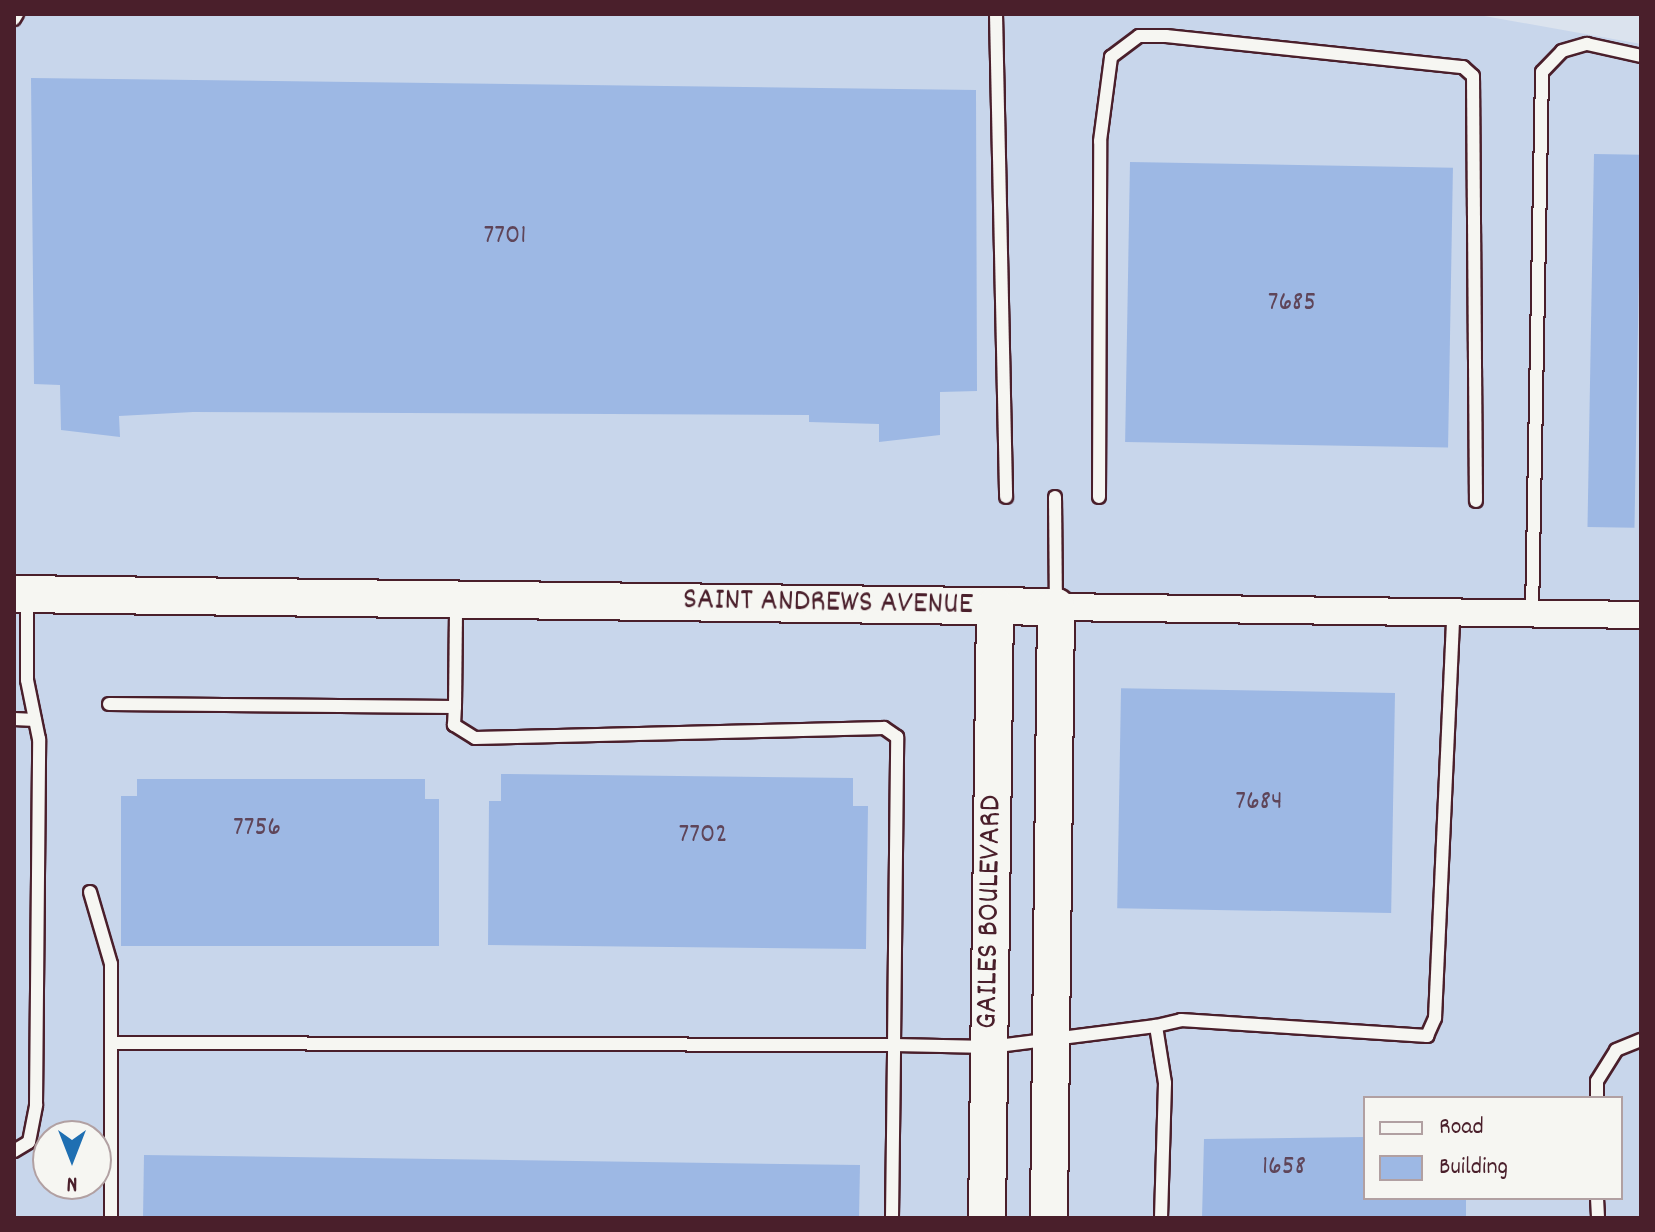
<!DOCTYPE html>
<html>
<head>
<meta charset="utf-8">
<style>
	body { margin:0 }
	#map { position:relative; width:1655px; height:1232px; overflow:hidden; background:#dbe3ee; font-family:Dekko,sans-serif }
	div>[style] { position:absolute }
	.built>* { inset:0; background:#c8d6eb }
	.building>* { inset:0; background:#9db8e4; transform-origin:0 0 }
	.roads { filter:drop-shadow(2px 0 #4a1f2b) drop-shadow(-2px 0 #4a1f2b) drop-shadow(0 2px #4a1f2b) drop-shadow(0 -2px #4a1f2b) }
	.lane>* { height:12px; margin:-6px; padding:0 6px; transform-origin:6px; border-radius:6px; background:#f6f6f2 }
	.street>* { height:26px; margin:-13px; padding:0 13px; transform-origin:13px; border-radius:13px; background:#f6f6f2 }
	.secondary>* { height:36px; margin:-18px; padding:0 18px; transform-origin:18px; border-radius:18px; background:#f6f6f2 }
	span { translate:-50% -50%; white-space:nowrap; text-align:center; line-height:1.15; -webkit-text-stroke:6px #f6f6f2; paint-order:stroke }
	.number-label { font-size:28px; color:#5f4559 }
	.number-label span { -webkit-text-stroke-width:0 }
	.street-label { font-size:32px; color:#4a1f2b }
	.frame { position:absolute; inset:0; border:16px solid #4a1f2b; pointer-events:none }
	.legend { position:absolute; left:1363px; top:1096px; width:260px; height:104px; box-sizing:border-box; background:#f6f6f2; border:2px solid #b1a0a2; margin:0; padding:10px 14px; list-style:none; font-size:24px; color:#4a1f2b }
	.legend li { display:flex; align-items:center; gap:16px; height:40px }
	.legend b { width:40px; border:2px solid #b1a0a2 }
	.north { position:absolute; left:32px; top:1120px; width:80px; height:80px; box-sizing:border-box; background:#f6f6f2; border:2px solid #b1a0a2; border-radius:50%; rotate:180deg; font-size:22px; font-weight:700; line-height:32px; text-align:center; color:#4a1f2b }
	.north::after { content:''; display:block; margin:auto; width:28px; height:36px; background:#1f6fb2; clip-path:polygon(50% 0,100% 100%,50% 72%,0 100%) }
</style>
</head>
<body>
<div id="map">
	<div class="built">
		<i style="clip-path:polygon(evenodd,14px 14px,1473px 14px,1641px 44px,1641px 1218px,14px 1218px,14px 14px,1365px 1098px,1621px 1098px,1621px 1198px,1365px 1198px,1365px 1098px,14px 14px,48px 1136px,96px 1136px,96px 1184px,48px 1184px,48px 1136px)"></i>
	</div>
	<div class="building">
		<i style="clip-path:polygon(31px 78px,976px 90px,977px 391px,940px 392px,940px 435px,879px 442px,879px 424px,809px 422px,809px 415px,193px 412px,119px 416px,120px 437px,61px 430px,60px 385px,34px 384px)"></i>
		<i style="left:1594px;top:154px;width:47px;height:373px;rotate:1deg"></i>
		<i style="left:1130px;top:162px;width:323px;height:280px;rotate:1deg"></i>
		<i style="left:1395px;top:693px;width:220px;height:274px;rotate:91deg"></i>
		<i style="clip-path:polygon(501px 774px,853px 778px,853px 806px,868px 806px,866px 949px,488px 945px,489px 801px,501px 801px)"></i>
		<i style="clip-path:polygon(137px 779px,425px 779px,425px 799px,439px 799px,439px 946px,121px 946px,121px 796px,137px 796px)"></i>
		<i style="clip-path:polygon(1365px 1137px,1365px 1198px,1466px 1198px,1466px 1218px,1202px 1218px,1204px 1139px)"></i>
		<i style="clip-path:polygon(144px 1155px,860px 1165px,859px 1218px,143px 1218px)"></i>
	</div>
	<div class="roads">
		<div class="lane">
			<i style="left:996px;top:14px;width:483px;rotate:88.8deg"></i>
			<i style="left:14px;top:19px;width:6px;rotate:-59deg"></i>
			<i style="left:1055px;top:497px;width:109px;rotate:89.5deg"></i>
			<i style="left:1099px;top:497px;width:356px;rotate:-89.8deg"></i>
			<i style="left:1100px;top:141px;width:85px;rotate:-82.5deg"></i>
			<i style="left:1111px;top:57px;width:35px;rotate:-37deg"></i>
			<i style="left:1139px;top:36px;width:27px"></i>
			<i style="left:1166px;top:36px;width:299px;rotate:6deg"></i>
			<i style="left:1463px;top:67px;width:13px;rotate:42deg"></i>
			<i style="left:1473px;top:76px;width:425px;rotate:89.6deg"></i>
			<i style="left:1532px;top:614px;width:542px;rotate:-88.94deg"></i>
			<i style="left:1542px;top:72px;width:29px;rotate:-46deg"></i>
			<i style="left:1562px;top:51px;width:26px;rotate:-16deg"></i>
			<i style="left:1587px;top:44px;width:55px;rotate:12.5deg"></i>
			<i style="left:109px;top:704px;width:346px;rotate:0.5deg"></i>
			<i style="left:455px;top:707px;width:104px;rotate:-89.4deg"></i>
			<i style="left:14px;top:719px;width:21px;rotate:3deg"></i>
			<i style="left:90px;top:892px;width:75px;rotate:73.7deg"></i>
			<i style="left:111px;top:964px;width:254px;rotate:90deg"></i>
			<i style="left:111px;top:1043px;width:783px;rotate:0.15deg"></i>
			<i style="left:894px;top:1045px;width:308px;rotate:-89.4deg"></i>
			<i style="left:897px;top:737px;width:16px;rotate:-145deg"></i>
			<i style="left:884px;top:728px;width:409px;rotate:178.6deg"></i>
			<i style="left:475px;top:738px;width:25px;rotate:-148deg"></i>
			<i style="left:454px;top:725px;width:18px;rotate:-87deg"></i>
			<i style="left:1597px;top:1098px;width:17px;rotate:-90deg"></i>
			<i style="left:1597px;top:1081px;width:36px;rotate:-58deg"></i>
			<i style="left:1616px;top:1050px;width:27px;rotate:-22deg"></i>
			<i style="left:14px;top:1151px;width:17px;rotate:-31deg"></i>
			<i style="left:29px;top:1142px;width:38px;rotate:-79deg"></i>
			<i style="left:36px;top:1105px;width:366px;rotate:-89.5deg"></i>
			<i style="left:39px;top:739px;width:60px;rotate:-101.5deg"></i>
			<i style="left:27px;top:680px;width:83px;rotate:-90deg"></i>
			<i style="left:1597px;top:1198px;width:20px;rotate:87deg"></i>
			<i style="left:892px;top:1218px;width:173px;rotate:-89.3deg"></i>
			<i style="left:894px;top:1045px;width:96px;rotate:1.2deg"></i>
			<i style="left:990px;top:1047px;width:167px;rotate:-7.2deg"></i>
			<i style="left:1161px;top:1218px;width:135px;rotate:-88.3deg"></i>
			<i style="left:1165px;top:1083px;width:58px;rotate:-99deg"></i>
			<i style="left:1156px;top:1026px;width:26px;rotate:-13deg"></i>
			<i style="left:1181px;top:1020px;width:247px;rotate:3.7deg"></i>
			<i style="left:1427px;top:1036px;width:20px;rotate:-66deg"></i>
			<i style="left:1435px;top:1018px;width:403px;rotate:-87.4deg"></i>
		</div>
		<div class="street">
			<i style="left:1056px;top:607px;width:585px;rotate:0.78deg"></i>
		</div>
		<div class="secondary">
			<i style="left:14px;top:594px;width:1042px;rotate:0.71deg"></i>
			<i style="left:1056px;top:607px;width:611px;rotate:90.66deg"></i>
			<i style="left:987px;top:1218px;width:612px;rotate:-89.25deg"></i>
		</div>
	</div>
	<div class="number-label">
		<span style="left:505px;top:237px">7701</span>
		<span style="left:1292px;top:304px">7685</span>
		<span style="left:1259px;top:803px">7684</span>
		<span style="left:257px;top:829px">7756</span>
		<span style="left:703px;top:836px">7702</span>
		<span style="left:1284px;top:1168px">1658</span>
	</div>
	<div class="street-label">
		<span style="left:828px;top:604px;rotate:1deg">SAINT ANDREWS AVENUE</span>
		<span style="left:991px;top:912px;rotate:-89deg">GAILES BOULEVARD</span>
	</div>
	<div class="frame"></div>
	<ul class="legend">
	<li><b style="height:10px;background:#f6f6f2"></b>Road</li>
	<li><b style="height:22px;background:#9db8e4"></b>Building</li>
	</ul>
	<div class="north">N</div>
</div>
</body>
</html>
